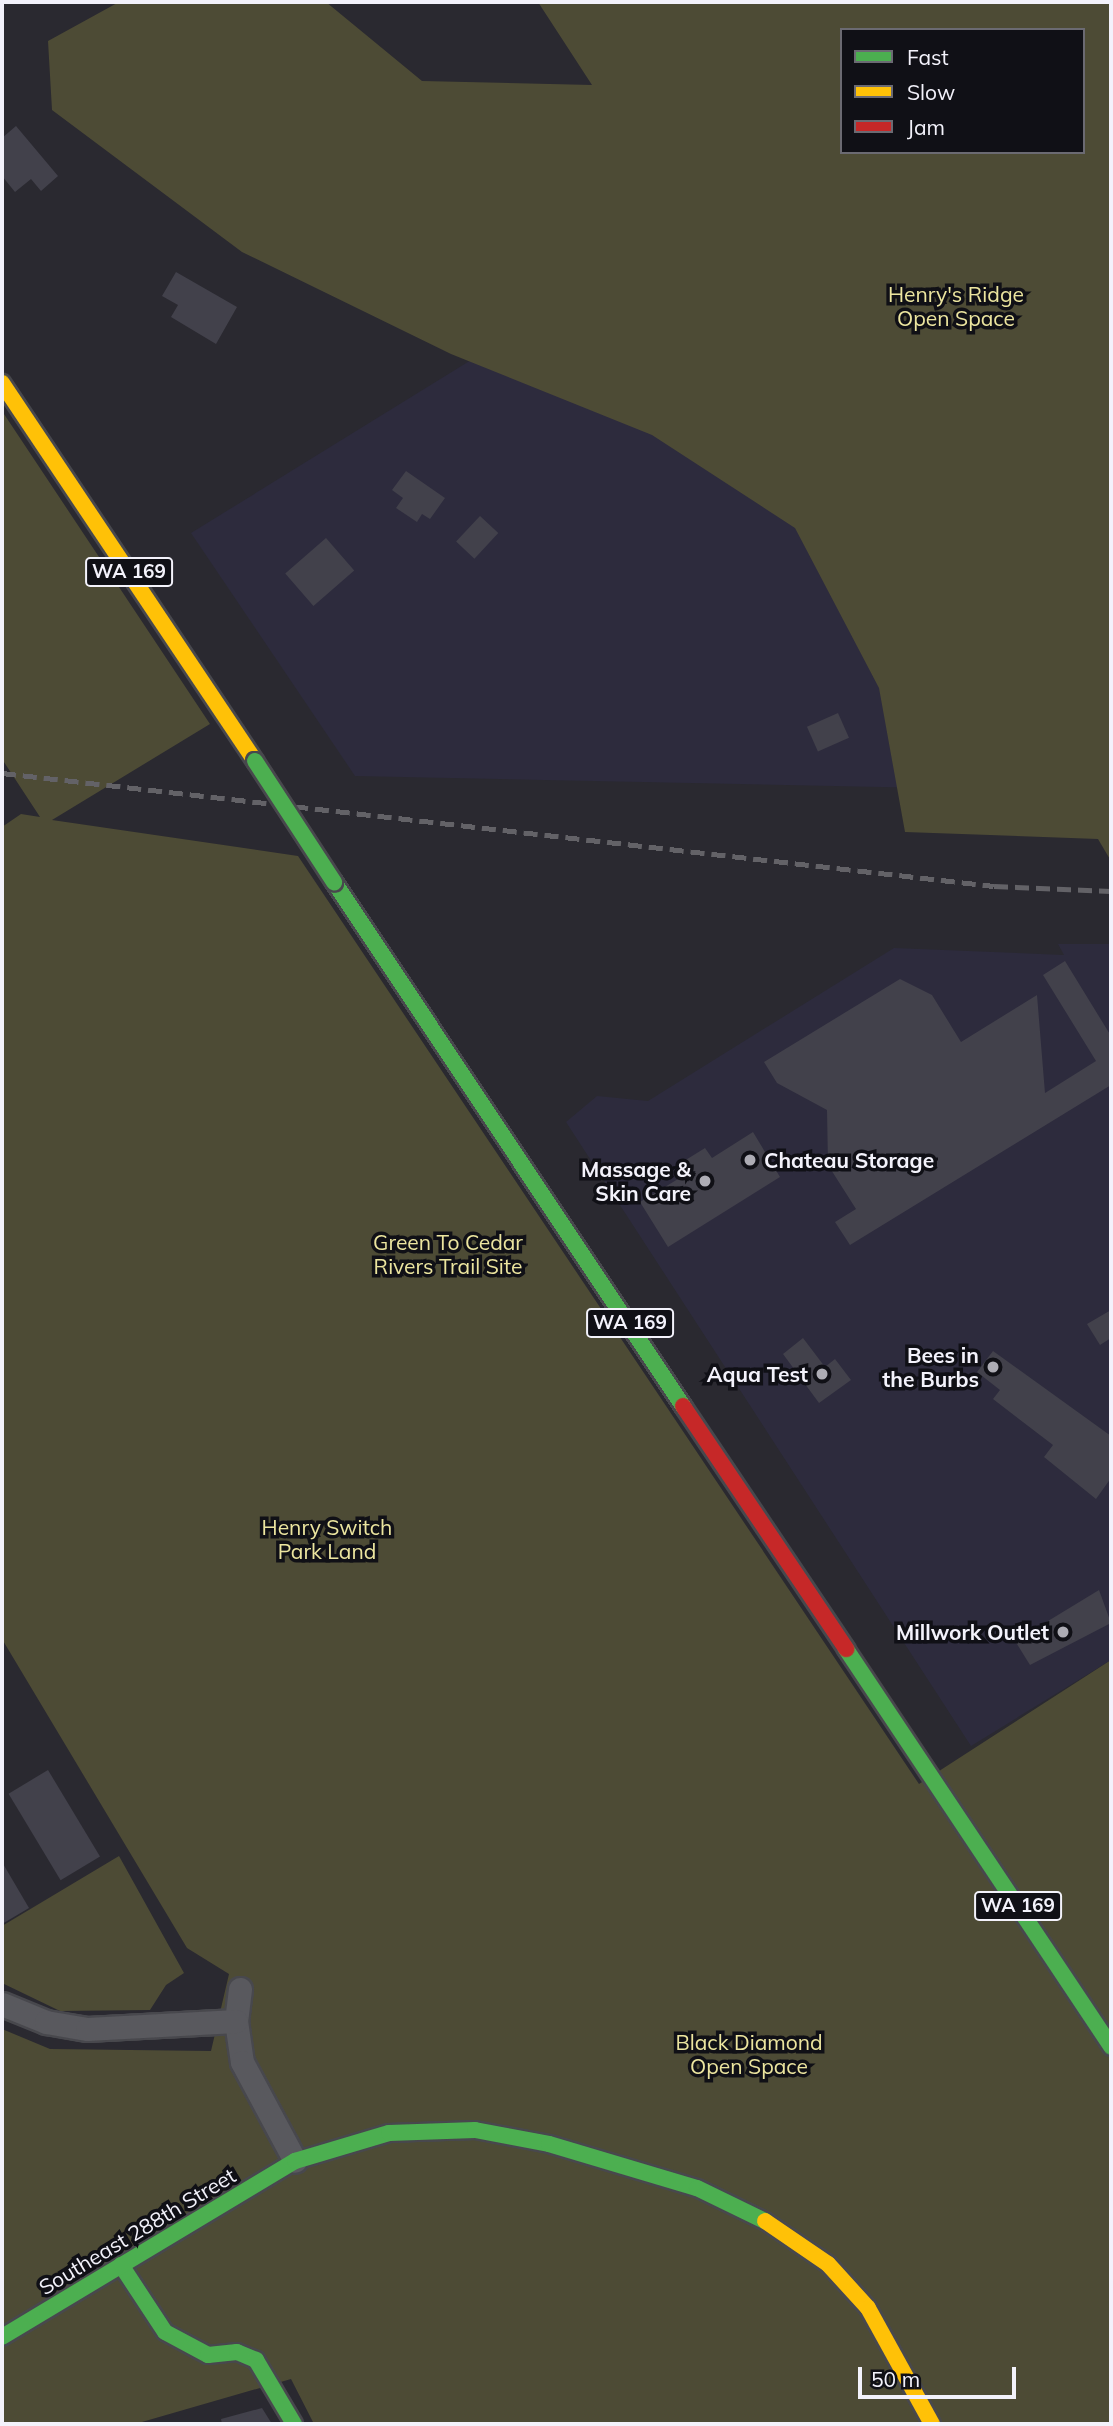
<!DOCTYPE html>
<html>
<head>
<meta charset="utf-8">
<style>
	body { margin:0 }
	#map { position:relative; width:1113px; height:2426px; overflow:hidden; background:#2a2930; font-family:Mulish,sans-serif }
	div>[style] { position:absolute }
	.built>* { inset:0; background:#2d2b3d }
	.green>* { inset:0; background:#4d4b35 }
	.building>* { inset:0; background:#42414b; transform-origin:0 0 }
	.roads { filter:drop-shadow(2px 0 #48484d) drop-shadow(-2px 0 #48484d) drop-shadow(0 2px #48484d) drop-shadow(0 -2px #48484d) }
	.street>* { height:23px; margin:-11.5px; padding:0 11.5px; transform-origin:11.5px; border-radius:11.5px; background:#59595e }
	.fast>* { height:16px; margin:-8px; padding:0 8px; transform-origin:8px; border-radius:8px; background:#4caf50 }
	.slow>* { height:16px; margin:-8px; padding:0 8px; transform-origin:8px; border-radius:8px; background:#ffc107 }
	.jam>* { height:16px; margin:-8px; padding:0 8px; transform-origin:8px; border-radius:8px; background:#c62828 }
	.rail>* { height:5px; margin-top:-2.5px; transform-origin:0; background:repeating-linear-gradient(90deg,#636267 0 14px,transparent 0 21px) }
	.bridges { filter:drop-shadow(2px 0 #48484d) drop-shadow(-2px 0 #48484d) drop-shadow(0 2px #48484d) drop-shadow(0 -2px #48484d) }
	.fast-bridge>* { height:16px; margin:-8px; padding:0 8px; transform-origin:8px; border-radius:8px; background:#4caf50 }
	.dots>* { width:19px; height:19px; translate:-50% -50%; box-sizing:border-box; border:4px solid #101016; border-radius:50% }
	span { translate:-50% -50%; white-space:nowrap; text-align:center; line-height:1.15; -webkit-text-stroke:7px #101016; paint-order:stroke }
	.shield-label span { padding:2px 5px; background:#101016; border:2px solid; border-radius:5px; -webkit-text-stroke-width:0 }
	.shield-label { font-size:19px; color:#f3f2fb; font-weight:700 }
	.park-label { font-size:21px; color:#ece59f }
	.poi-label { font-size:21px; color:#f3f2fb; font-weight:700 }
	.left { translate:0 -50%; text-align:left }
	.right { translate:-100% -50%; text-align:right }
	.street-label { font-size:21px; color:#f3f2fb }
	.frame { position:absolute; inset:0; border:4px solid #f3f2fb; pointer-events:none }
	.legend { position:absolute; left:840px; top:28px; width:245px; height:126px; box-sizing:border-box; background:#101016; border:2px solid #6b6a72; margin:0; padding:9px 12px; list-style:none; font-size:21px; color:#f3f2fb }
	.legend li { display:flex; align-items:center; gap:14px; height:35px }
	.legend b { width:35px; border:2px solid #6b6a72 }
	.scale { position:absolute; left:858px; top:2367px; width:158px; height:32px; box-sizing:border-box; border:4px solid #f3f2fb; border-top:0; padding-left:9px; font-size:21px; line-height:24px; white-space:nowrap; color:#f3f2fb; -webkit-text-stroke:5px #101016; paint-order:stroke }
</style>
</head>
<body>
<div id="map">
	<div class="built">
		<i style="clip-path:polygon(677px 233px,977px 789px,355px 776px,191px 533px)"></i>
		<i style="clip-path:polygon(1058px 944px,1111px 944px,1111px 1660px,971px 1746px,566px 1122px,597px 1096px,648px 1101px,894px 948px,1064px 955px)"></i>
	</div>
	<div class="green">
		<i style="clip-path:polygon(evenodd,119px 2px,326px 2px,422px 81px,592px 85px,538px 2px,1111px 2px,1111px 861px,1098px 839px,905px 832px,879px 688px,795px 528px,652px 435px,451px 354px,242px 252px,52px 110px,48px 41px,119px 2px,842px 30px,1083px 30px,1083px 152px,842px 152px,842px 30px)"></i>
		<i style="clip-path:polygon(2px 411px,210px 724px,52px 820px,298px 856px,919px 1784px,1111px 1660px,1111px 2424px,314px 2424px,291px 2379px,135px 2424px,2px 2424px,2px 2029px,50px 2049px,211px 2051px,229px 1974px,187px 1948px,2px 1639px,2px 827px,21px 814px,40px 817px,2px 759px)"></i>
		<i style="clip-path:polygon(119px 1856px,184px 1973px,166px 1985px,150px 2010px,60px 2011px,2px 1983px,2px 1926px)"></i>
	</div>
	<div class="building">
		<i style="clip-path:polygon(16px 126px,58px 176px,41px 191px,31px 179px,15px 192px,2px 176px,2px 138px)"></i>
		<i style="clip-path:polygon(176px 272px,237px 307px,216px 344px,171px 317px,178px 305px,162px 296px)"></i>
		<i style="clip-path:polygon(406px 471px,445px 498px,430px 519px,422px 514px,417px 522px,396px 508px,403px 498px,392px 490px)"></i>
		<i style="left:480px;top:516px;width:25px;height:35px;rotate:43deg"></i>
		<i style="left:326px;top:538px;width:43px;height:54px;rotate:49deg"></i>
		<i style="left:838px;top:713px;width:27px;height:34px;rotate:66deg"></i>
		<i style="clip-path:polygon(1065px 961px,1111px 1036px,1111px 1085px,850px 1245px,835px 1222px,856px 1209px,828px 1165px,827px 1110px,777px 1083px,764px 1062px,900px 979px,932px 995px,961px 1042px,1037px 995px,1045px 1093px,1096px 1061px,1043px 975px)"></i>
		<i style="clip-path:polygon(753px 1132px,780px 1177px,668px 1247px,640px 1202px,683px 1176px,676px 1166px,705px 1148px,712px 1158px)"></i>
		<i style="clip-path:polygon(1111px 1310px,1111px 1338px,1100px 1345px,1087px 1324px)"></i>
		<i style="clip-path:polygon(803px 1338px,825px 1367px,835px 1359px,851px 1380px,819px 1403px,783px 1354px)"></i>
		<i style="clip-path:polygon(993px 1351px,1111px 1436px,1111px 1478px,1096px 1499px,1044px 1457px,1053px 1445px,993px 1399px,1000px 1390px,977px 1372px)"></i>
		<i style="clip-path:polygon(1099px 1590px,1111px 1623px,1030px 1665px,1015px 1641px)"></i>
		<i style="left:48px;top:1770px;width:101px;height:46px;rotate:59deg"></i>
		<i style="clip-path:polygon(2px 1862px,29px 1908px,2px 1924px)"></i>
		<i style="clip-path:polygon(262px 2408px,272px 2424px,222px 2424px,221px 2419px)"></i>
	</div>
	<div class="roads">
		<div class="street">
			<i style="left:240px;top:1989px;width:32px;rotate:97deg"></i>
			<i style="left:236px;top:2021px;width:41px;rotate:81.7deg"></i>
			<i style="left:242px;top:2062px;width:112px;rotate:61.8deg"></i>
			<i style="left:2px;top:2004px;width:48px;rotate:22.2deg"></i>
			<i style="left:46px;top:2022px;width:42px;rotate:9.7deg"></i>
			<i style="left:87px;top:2029px;width:149px;rotate:-3.1deg"></i>
		</div>
		<div class="fast">
			<i style="left:334px;top:882px;width:630px;rotate:56.34deg"></i>
			<i style="left:846px;top:1649px;width:478px;rotate:56.3deg"></i>
			<i style="left:121px;top:2265px;width:80px;rotate:56.7deg"></i>
			<i style="left:165px;top:2332px;width:49px;rotate:28.1deg"></i>
			<i style="left:208px;top:2355px;width:29px;rotate:-6deg"></i>
			<i style="left:237px;top:2352px;width:21px;rotate:23deg"></i>
			<i style="left:256px;top:2360px;width:74px;rotate:59.3deg"></i>
			<i style="left:2px;top:2337px;width:342px;rotate:-31deg"></i>
			<i style="left:295px;top:2161px;width:98px;rotate:-16.6deg"></i>
			<i style="left:389px;top:2133px;width:86px;rotate:-2deg"></i>
			<i style="left:475px;top:2130px;width:75px;rotate:10.7deg"></i>
			<i style="left:549px;top:2144px;width:154px;rotate:16.6deg"></i>
			<i style="left:697px;top:2188px;width:76px;rotate:25.9deg"></i>
		</div>
		<div class="slow">
			<i style="left:2px;top:383px;width:455px;rotate:56.2deg"></i>
			<i style="left:765px;top:2221px;width:76px;rotate:34.3deg"></i>
			<i style="left:828px;top:2264px;width:59px;rotate:47.7deg"></i>
			<i style="left:868px;top:2308px;width:132px;rotate:61.1deg"></i>
		</div>
		<div class="jam">
			<i style="left:683px;top:1406px;width:293px;rotate:56.1deg"></i>
		</div>
	</div>
	<div class="rail">
		<i style="left:2px;top:773px;width:998px;rotate:6.5deg"></i>
		<i style="left:994px;top:886px;width:117px;rotate:2.4deg"></i>
	</div>
	<div class="bridges">
		<div class="fast-bridge">
			<i style="left:255px;top:761px;width:145px;rotate:56.9deg"></i>
		</div>
	</div>
	<div class="dots">
		<i style="left:750px;top:1160px;background:#adacb4"></i>
		<i style="left:705px;top:1181px;background:#adacb4"></i>
		<i style="left:993px;top:1367px;background:#adacb4"></i>
		<i style="left:822px;top:1374px;background:#adacb4"></i>
		<i style="left:1063px;top:1632px;background:#adacb4"></i>
	</div>
	<div class="shield-label">
		<span style="left:129px;top:572px">WA 169</span>
		<span style="left:630px;top:1323px">WA 169</span>
		<span style="left:1018px;top:1906px">WA 169</span>
	</div>
	<div class="park-label">
		<span style="left:956px;top:306px">Henry's Ridge<br>Open Space</span>
		<span style="left:448px;top:1254px">Green To Cedar<br>Rivers Trail Site</span>
		<span style="left:327px;top:1539px">Henry Switch<br>Park Land</span>
		<span style="left:749px;top:2054px">Black Diamond<br>Open Space</span>
	</div>
	<div class="poi-label">
		<span class="left" style="left:764px;top:1160px">Chateau Storage</span>
		<span class="right" style="left:691px;top:1181px">Massage &amp;<br>Skin Care</span>
		<span class="right" style="left:979px;top:1367px">Bees in<br>the Burbs</span>
		<span class="right" style="left:808px;top:1374px">Aqua Test</span>
		<span class="right" style="left:1049px;top:1632px">Millwork Outlet</span>
	</div>
	<div class="street-label">
		<span style="left:137px;top:2231px;rotate:-31deg">Southeast 288th Street</span>
	</div>
	<div class="frame"></div>
	<ul class="legend">
	<li><b style="height:9px;background:#4caf50"></b>Fast</li>
	<li><b style="height:9px;background:#ffc107"></b>Slow</li>
	<li><b style="height:9px;background:#c62828"></b>Jam</li>
	</ul>
	<div class="scale">50 m</div>
</div>
</body>
</html>
